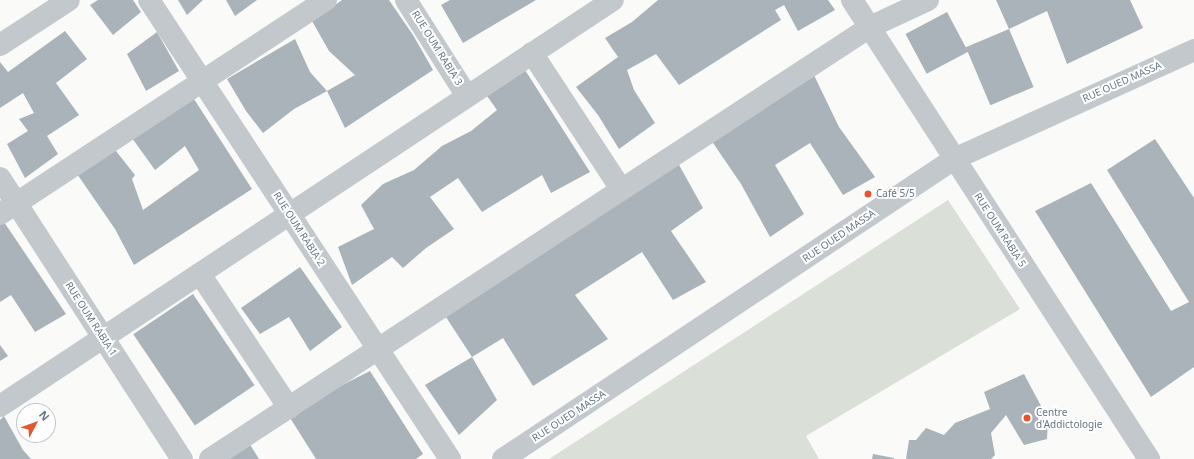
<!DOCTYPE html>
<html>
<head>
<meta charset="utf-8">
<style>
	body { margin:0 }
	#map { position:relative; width:1194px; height:459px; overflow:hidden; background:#fafaf8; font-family:"Noto Sans",sans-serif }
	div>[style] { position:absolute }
	.green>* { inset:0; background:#dadfd7 }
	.building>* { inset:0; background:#aab3b9; transform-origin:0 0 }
	.street>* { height:22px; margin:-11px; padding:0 11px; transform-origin:11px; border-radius:11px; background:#c3c8cc }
	.dots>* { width:11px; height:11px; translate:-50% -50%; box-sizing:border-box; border:2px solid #fff; border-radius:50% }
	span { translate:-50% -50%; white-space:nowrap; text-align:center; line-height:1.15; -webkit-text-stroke:4px #fff; paint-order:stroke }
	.street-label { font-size:10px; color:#657683 }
	.poi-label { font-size:10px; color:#657683 }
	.left { translate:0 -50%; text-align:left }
	.north { position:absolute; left:16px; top:403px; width:40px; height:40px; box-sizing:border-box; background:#fff; border:1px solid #c1c8cd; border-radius:50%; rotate:49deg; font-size:11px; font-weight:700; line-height:16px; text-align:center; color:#657683 }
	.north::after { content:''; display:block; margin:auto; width:14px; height:18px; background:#e4572e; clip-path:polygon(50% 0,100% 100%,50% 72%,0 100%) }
</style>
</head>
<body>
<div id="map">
	<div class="green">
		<i style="clip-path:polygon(948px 200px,1020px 309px,806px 436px,819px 459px,549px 459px)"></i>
	</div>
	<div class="building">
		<i style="clip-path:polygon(98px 0,133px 0,141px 12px,113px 35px,90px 5px)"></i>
		<i style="clip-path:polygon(178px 0,203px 0,187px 15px)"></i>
		<i style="clip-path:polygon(226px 0,257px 0,235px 16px)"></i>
		<i style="clip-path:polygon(342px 0,389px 0,413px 35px,433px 70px,345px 128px,327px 91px,294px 109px,263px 133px,246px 111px,227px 79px,295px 39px,310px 72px,327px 91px,355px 75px,329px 51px,312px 21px)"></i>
		<i style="clip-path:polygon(450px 0,536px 0,463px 43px,441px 5px)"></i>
		<i style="clip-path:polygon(658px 0,828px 0,835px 10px,798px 31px,784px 5px,775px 10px,781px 20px,679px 85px,656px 54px,627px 70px,634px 90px,655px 123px,619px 149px,598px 115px,576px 87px,618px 57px,605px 38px,632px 22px)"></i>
		<i style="clip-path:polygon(996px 0,1130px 0,1143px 28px,1067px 64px,1047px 11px,1009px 29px)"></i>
		<i style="left:947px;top:12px;width:45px;height:47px;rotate:62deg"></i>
		<i style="left:1009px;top:29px;width:63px;height:47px;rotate:67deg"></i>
		<i style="clip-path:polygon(65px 31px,87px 59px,56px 83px,79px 115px,47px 136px,58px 154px,25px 178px,7px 144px,28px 131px,19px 119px,34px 113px,23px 93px,0 108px,0 62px,8px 72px)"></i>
		<i style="clip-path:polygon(157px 32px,179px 71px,146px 91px,127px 54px)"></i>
		<i style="clip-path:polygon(525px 70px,590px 172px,551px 193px,542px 175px,482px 212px,458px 178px,430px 197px,454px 229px,426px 248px,403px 268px,392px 257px,352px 285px,338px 247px,374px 229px,361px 205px,383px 184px,414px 170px,442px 146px,471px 131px,497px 110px,487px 96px)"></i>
		<i style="clip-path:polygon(812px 71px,839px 127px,875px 177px,843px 195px,810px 143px,775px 165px,804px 214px,770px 237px,741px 184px,711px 140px)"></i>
		<i style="clip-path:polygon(194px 99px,252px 189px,134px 265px,115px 229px,75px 171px,112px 146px,135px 175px,132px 179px,143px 210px,199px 170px,185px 146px,155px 170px,132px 138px)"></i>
		<i style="clip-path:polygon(1155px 139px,1194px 198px,1194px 367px,1151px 397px,1035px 211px,1091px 183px,1171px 311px,1189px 302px,1107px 170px)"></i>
		<i style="clip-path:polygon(678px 163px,703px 208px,671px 231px,706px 282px,673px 300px,642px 252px,575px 295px,608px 339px,533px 386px,503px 338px,472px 357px,444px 314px)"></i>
		<i style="clip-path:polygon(4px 222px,66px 314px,35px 332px,11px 295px,0 302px,0 224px)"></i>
		<i style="clip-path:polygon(300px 267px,342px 327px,310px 351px,289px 317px,260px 334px,241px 308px)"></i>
		<i style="left:193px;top:294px;width:110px;height:72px;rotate:56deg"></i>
		<i style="clip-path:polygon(0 345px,8px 356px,0 361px)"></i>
		<i style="clip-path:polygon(472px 357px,497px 400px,459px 435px,425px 385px)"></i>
		<i style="clip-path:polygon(370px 371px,423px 454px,416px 459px,316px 459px,287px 413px)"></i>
		<i style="clip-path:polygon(1024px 374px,1048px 419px,1047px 439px,1024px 445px,1006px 415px,991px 433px,995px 455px,991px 459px,906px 459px,909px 440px,916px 440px,926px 428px,944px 435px,955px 423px,990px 409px,984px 392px)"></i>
		<i style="clip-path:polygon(4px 416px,23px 450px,31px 459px,0 459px,0 420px)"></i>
		<i style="clip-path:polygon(249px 443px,259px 459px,226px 459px)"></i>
		<i style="clip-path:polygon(873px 454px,894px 458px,894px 459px,872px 459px)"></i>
	</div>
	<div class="street">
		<i style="left:149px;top:0;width:549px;rotate:56.74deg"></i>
		<i style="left:406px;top:0;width:114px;rotate:57.6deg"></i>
		<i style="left:852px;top:0;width:547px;rotate:57.09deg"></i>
		<i style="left:0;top:45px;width:82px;rotate:-33.1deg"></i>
		<i style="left:532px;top:53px;width:163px;rotate:56.8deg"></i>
		<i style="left:0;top:178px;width:335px;rotate:57.1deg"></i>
		<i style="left:0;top:214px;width:390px;rotate:-33.3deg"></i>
		<i style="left:200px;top:274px;width:161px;rotate:56.4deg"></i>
		<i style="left:0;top:406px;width:735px;rotate:-33.52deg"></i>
		<i style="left:210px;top:459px;width:789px;rotate:-33.21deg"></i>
		<i style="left:870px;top:27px;width:64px;rotate:-25deg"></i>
		<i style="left:503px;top:459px;width:542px;rotate:-33.63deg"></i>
		<i style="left:954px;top:159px;width:264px;rotate:-24.4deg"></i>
	</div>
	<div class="dots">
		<i style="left:868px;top:194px;background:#e4572e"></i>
		<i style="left:1027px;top:418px;background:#e4572e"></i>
	</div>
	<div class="street-label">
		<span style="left:437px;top:48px;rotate:58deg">RUE OUM RABIA 3</span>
		<span style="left:1122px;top:82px;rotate:-24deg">RUE OUED MASSA</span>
		<span style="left:299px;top:229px;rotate:57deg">RUE OUM RABIA 2</span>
		<span style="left:1000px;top:230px;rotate:57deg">RUE OUM RABIA 5</span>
		<span style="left:839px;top:236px;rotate:-34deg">RUE OUED MASSA</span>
		<span style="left:91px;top:319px;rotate:57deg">RUE OUM RABIA 1</span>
		<span style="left:569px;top:416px;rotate:-33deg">RUE OUED MASSA</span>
	</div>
	<div class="poi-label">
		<span class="left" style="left:876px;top:194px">Café 5/5</span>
		<span class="left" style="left:1036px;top:418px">Centre<br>d'Addictologie</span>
	</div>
	<div class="north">N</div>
</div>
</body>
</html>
